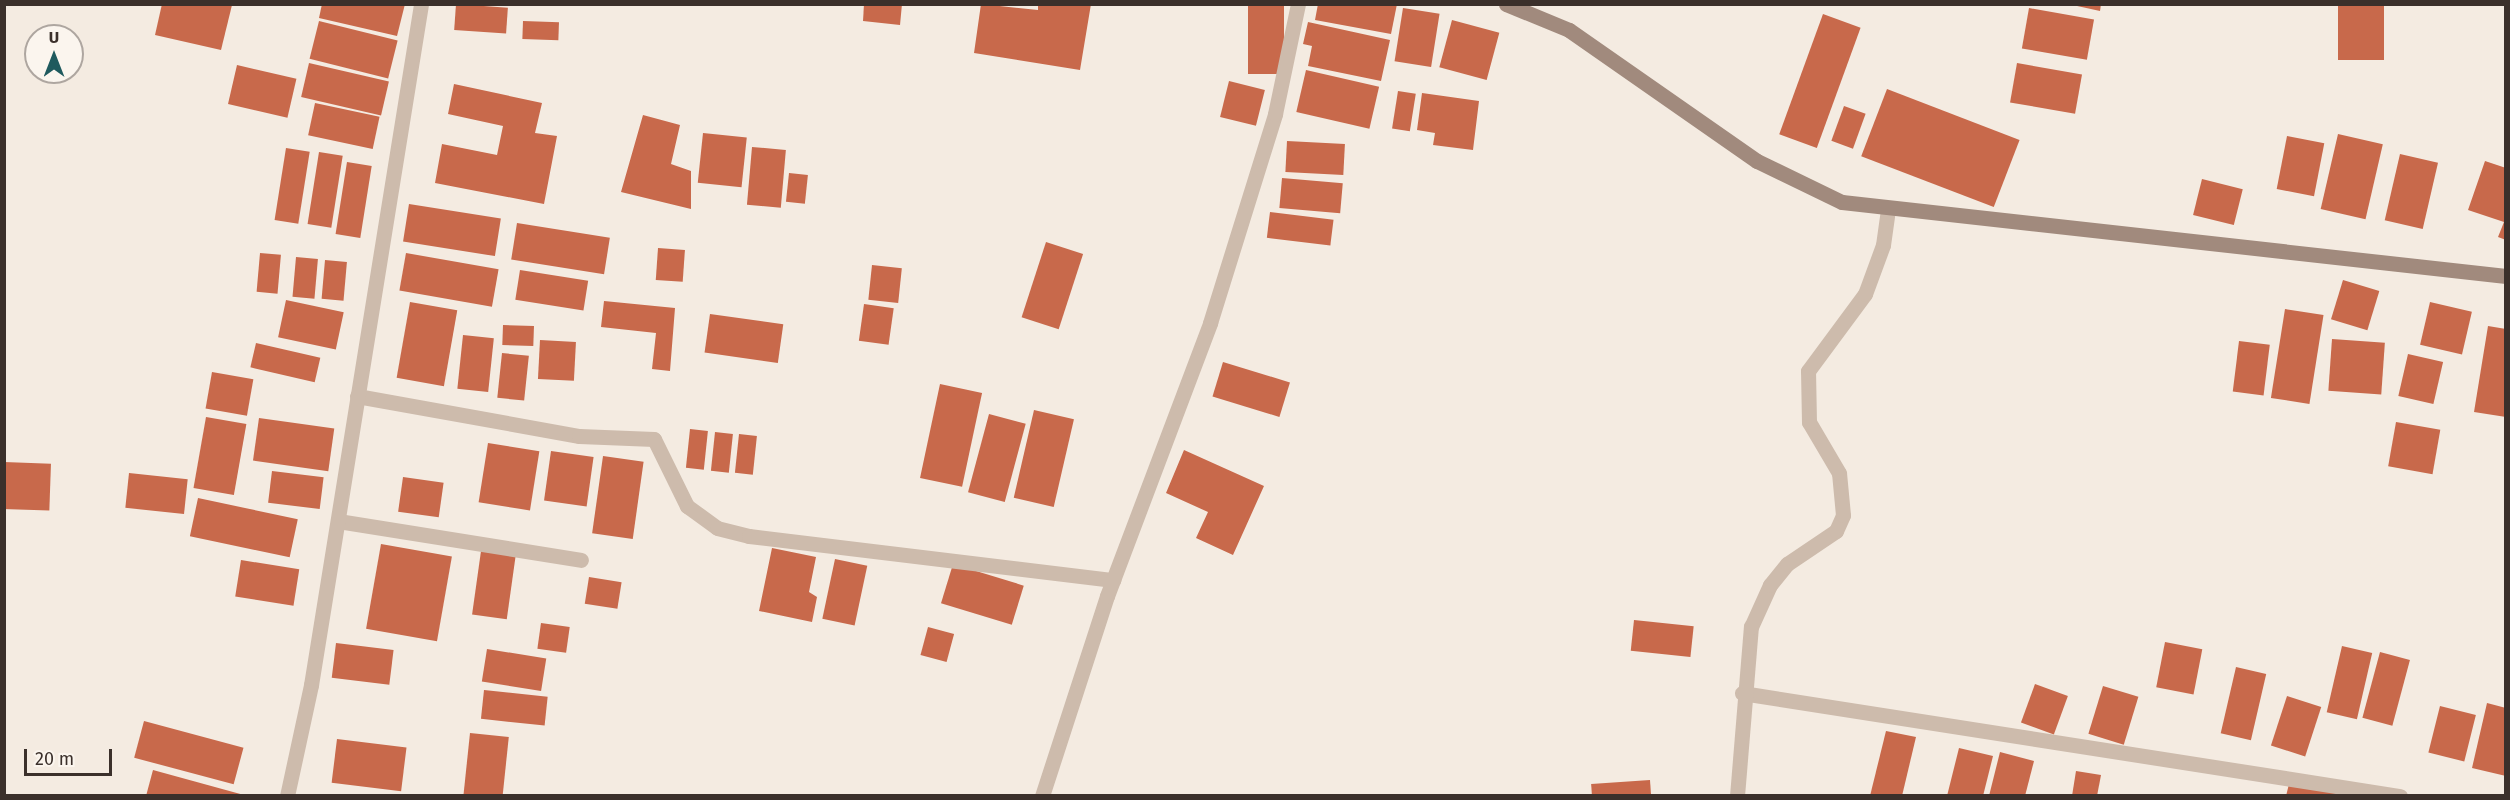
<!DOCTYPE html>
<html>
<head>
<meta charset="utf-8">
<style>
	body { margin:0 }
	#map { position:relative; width:2510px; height:800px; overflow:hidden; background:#f4ebe1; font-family:"Fira Sans",sans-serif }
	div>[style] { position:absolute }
	.building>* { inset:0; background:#c8694b; transform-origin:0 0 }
	.street>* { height:15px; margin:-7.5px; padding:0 7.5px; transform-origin:7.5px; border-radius:7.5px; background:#cdbbac }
	.secondary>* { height:15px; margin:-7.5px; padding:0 7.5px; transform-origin:7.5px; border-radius:7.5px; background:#a18a7d }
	span { translate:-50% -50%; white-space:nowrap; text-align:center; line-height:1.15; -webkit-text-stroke:4.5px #fbf5ee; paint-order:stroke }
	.frame { position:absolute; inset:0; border:6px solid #3b302b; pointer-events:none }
	.north { position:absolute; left:24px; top:24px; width:60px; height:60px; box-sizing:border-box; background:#fbf5ee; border:2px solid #aea6a0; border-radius:50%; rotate:0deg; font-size:16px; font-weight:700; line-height:24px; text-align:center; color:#3b302b }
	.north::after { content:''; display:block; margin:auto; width:21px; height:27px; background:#1f5a5e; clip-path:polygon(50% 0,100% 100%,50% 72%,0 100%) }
	.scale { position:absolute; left:24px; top:749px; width:88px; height:27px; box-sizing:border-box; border:3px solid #3b302b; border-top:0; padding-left:8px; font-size:18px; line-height:21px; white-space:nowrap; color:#3b302b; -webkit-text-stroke:4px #fbf5ee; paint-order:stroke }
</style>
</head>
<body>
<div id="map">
	<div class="building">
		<i style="clip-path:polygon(162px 4px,232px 5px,221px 50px,155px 35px)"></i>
		<i style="clip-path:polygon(322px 4px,405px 4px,397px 36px,319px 18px)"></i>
		<i style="left:456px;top:4px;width:52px;height:26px;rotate:4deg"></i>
		<i style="clip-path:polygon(864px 4px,902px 4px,900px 25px,863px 21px)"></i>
		<i style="clip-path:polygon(981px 4px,1038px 10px,1038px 4px,1091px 4px,1080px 70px,974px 53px)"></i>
		<i style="left:1248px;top:4px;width:36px;height:70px"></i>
		<i style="clip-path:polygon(1318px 4px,1397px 4px,1391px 34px,1315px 20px)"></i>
		<i style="clip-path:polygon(2068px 4px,2101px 4px,2100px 11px)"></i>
		<i style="left:2338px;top:4px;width:46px;height:56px"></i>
		<i style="left:1403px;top:8px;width:37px;height:54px;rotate:9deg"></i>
		<i style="left:2029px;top:8px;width:66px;height:41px;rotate:10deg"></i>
		<i style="left:1823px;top:14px;width:40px;height:128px;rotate:20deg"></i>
		<i style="left:1452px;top:20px;width:49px;height:49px;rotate:15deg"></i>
		<i style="left:319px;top:21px;width:81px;height:39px;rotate:14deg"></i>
		<i style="left:523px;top:21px;width:36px;height:18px;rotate:2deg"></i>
		<i style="clip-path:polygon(1308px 22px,1390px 40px,1381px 81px,1308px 66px,1312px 46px,1303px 44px)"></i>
		<i style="left:309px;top:63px;width:82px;height:35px;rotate:13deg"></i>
		<i style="left:2017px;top:63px;width:66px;height:40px;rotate:10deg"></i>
		<i style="left:237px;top:65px;width:61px;height:40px;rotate:13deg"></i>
		<i style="left:1306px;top:70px;width:75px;height:43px;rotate:13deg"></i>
		<i style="left:1229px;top:81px;width:37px;height:37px;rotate:14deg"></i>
		<i style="clip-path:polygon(454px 84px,542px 103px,535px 133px,557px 136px,544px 204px,435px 183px,442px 144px,497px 155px,503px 126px,448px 114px)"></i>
		<i style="left:1887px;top:89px;width:142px;height:72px;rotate:21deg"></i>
		<i style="left:1398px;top:91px;width:18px;height:38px;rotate:9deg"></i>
		<i style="clip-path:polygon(1422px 93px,1479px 101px,1473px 150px,1433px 145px,1435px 133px,1417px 130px)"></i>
		<i style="left:315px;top:103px;width:66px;height:33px;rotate:12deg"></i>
		<i style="left:1844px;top:106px;width:23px;height:37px;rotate:20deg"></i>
		<i style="clip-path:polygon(643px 115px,680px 125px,671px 164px,691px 171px,691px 209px,621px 192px)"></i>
		<i style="left:703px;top:133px;width:44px;height:50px;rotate:6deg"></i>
		<i style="left:2338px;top:134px;width:46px;height:77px;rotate:13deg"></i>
		<i style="left:2287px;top:136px;width:38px;height:54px;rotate:11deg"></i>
		<i style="left:1287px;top:141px;width:58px;height:31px;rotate:3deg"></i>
		<i style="left:752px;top:147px;width:34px;height:58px;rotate:5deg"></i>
		<i style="left:286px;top:148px;width:24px;height:73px;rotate:9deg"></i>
		<i style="left:319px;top:152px;width:24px;height:73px;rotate:9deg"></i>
		<i style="left:2400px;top:154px;width:39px;height:68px;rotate:13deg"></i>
		<i style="clip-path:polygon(2485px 161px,2506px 168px,2506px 240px,2498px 237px,2504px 222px,2468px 210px)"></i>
		<i style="left:347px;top:162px;width:25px;height:73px;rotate:9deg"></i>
		<i style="left:789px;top:173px;width:19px;height:29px;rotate:6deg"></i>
		<i style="left:1282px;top:178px;width:61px;height:30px;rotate:5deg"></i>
		<i style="left:2202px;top:179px;width:42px;height:37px;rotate:14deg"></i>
		<i style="left:409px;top:204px;width:93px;height:38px;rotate:9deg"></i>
		<i style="left:1270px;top:212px;width:64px;height:26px;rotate:7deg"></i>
		<i style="left:517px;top:223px;width:94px;height:37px;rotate:9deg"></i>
		<i style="left:1046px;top:242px;width:39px;height:79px;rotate:18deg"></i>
		<i style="left:658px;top:248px;width:27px;height:32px;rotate:4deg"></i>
		<i style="left:260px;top:253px;width:21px;height:39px;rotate:5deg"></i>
		<i style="left:406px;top:253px;width:94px;height:38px;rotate:10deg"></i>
		<i style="left:296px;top:257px;width:22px;height:40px;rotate:5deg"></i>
		<i style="left:325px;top:260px;width:22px;height:39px;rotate:5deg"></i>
		<i style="left:872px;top:265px;width:30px;height:35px;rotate:6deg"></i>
		<i style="left:520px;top:270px;width:69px;height:30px;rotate:9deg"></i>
		<i style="left:2343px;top:280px;width:38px;height:41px;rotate:17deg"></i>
		<i style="left:286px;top:300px;width:59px;height:38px;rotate:12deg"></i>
		<i style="clip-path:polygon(604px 301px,675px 308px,670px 371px,652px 369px,656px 333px,601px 327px)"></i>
		<i style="left:410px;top:302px;width:48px;height:77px;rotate:10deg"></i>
		<i style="left:2430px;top:302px;width:43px;height:44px;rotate:13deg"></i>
		<i style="left:864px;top:304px;width:30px;height:37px;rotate:8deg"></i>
		<i style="left:2285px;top:309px;width:39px;height:90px;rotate:9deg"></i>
		<i style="left:710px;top:314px;width:74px;height:39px;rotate:8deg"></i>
		<i style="left:503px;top:325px;width:31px;height:20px;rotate:2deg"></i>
		<i style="clip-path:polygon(2488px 326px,2506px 329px,2506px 417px,2474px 412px)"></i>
		<i style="left:463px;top:335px;width:31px;height:54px;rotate:6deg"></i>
		<i style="left:2332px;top:339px;width:53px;height:52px;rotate:4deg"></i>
		<i style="left:540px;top:340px;width:36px;height:39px;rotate:3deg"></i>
		<i style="left:2239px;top:341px;width:31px;height:51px;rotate:7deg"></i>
		<i style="left:256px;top:343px;width:66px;height:25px;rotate:13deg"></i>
		<i style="left:502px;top:353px;width:27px;height:45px;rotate:6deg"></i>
		<i style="left:2408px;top:354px;width:36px;height:43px;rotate:13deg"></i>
		<i style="left:1223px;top:362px;width:70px;height:36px;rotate:17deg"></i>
		<i style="left:212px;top:372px;width:42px;height:37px;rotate:10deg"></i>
		<i style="left:940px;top:384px;width:43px;height:96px;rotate:12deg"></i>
		<i style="left:1034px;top:410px;width:41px;height:90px;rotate:13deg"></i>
		<i style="left:989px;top:414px;width:38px;height:81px;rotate:15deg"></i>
		<i style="left:206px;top:417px;width:41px;height:72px;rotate:10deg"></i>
		<i style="left:259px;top:418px;width:76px;height:43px;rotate:8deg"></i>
		<i style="left:2396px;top:422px;width:45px;height:45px;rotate:10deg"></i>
		<i style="left:690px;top:429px;width:18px;height:39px;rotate:6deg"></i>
		<i style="left:715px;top:432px;width:18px;height:39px;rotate:6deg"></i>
		<i style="left:739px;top:434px;width:18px;height:39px;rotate:6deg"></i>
		<i style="left:488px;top:443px;width:52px;height:60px;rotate:9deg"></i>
		<i style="clip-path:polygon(1184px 450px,1264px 486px,1233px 555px,1196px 538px,1208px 512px,1166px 493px)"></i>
		<i style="left:551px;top:451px;width:43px;height:50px;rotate:8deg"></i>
		<i style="left:603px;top:456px;width:41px;height:78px;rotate:8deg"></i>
		<i style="left:4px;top:462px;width:47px;height:47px;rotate:2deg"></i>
		<i style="left:272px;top:471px;width:52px;height:32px;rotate:7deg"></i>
		<i style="left:129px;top:473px;width:59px;height:35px;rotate:6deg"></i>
		<i style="left:403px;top:477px;width:41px;height:35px;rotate:8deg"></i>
		<i style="left:198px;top:498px;width:102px;height:39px;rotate:12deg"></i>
		<i style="left:381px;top:544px;width:72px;height:86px;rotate:10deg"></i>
		<i style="clip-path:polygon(772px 548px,816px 557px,809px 592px,817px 597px,812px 622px,759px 611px)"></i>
		<i style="left:481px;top:551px;width:35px;height:64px;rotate:8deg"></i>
		<i style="left:835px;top:559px;width:33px;height:61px;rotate:12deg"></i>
		<i style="left:241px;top:560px;width:59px;height:37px;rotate:9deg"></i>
		<i style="left:953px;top:564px;width:74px;height:41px;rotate:17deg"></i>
		<i style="left:589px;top:577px;width:33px;height:27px;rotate:9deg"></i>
		<i style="left:1634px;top:620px;width:60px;height:31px;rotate:6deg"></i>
		<i style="left:541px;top:623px;width:29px;height:26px;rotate:8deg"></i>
		<i style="left:928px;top:627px;width:27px;height:29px;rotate:15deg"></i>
		<i style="left:2165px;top:642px;width:38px;height:46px;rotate:11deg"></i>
		<i style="left:336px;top:643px;width:58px;height:35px;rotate:7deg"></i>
		<i style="left:2342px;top:646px;width:31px;height:68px;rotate:13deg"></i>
		<i style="left:487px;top:649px;width:60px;height:33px;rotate:9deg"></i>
		<i style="left:2380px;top:652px;width:31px;height:68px;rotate:15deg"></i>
		<i style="left:2236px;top:667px;width:31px;height:68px;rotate:13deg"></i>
		<i style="left:2035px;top:684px;width:35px;height:41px;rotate:20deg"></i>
		<i style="left:2103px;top:686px;width:37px;height:50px;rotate:17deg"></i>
		<i style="left:484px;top:690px;width:64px;height:29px;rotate:6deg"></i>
		<i style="left:2287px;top:696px;width:36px;height:52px;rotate:18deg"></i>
		<i style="clip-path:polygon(2487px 703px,2506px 708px,2506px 776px,2472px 768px)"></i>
		<i style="left:2440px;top:706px;width:37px;height:48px;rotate:14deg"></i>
		<i style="left:144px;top:721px;width:103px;height:38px;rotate:15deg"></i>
		<i style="clip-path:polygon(1886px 731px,1916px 737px,1902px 796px,1870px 796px)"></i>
		<i style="left:470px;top:733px;width:39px;height:63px;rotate:6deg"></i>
		<i style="left:337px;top:739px;width:70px;height:44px;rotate:7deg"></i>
		<i style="clip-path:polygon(1959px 748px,1993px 756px,1983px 796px,1947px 796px)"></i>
		<i style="clip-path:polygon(2000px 752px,2034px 761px,2025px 796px,1989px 796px)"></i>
		<i style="clip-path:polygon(153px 770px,244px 795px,244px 796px,146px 796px)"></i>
		<i style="clip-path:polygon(2076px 771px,2101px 775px,2097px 796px,2072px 796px)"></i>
		<i style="left:1650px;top:780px;width:16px;height:59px;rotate:86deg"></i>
		<i style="clip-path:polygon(2289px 784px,2342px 794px,2341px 796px,2286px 796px)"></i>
	</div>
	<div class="street">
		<i style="left:357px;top:396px;width:226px;rotate:10.2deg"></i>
		<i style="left:579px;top:436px;width:75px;rotate:2.3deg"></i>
		<i style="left:654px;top:439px;width:75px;rotate:63.8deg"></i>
		<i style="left:687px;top:506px;width:37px;rotate:36deg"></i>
		<i style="left:717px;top:528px;width:33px;rotate:14deg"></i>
		<i style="left:749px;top:536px;width:367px;rotate:6.9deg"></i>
		<i style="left:338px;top:521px;width:246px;rotate:9.1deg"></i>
		<i style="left:1742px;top:693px;width:666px;rotate:8.9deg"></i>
		<i style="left:287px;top:796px;width:114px;rotate:-77.8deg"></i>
		<i style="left:311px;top:685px;width:690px;rotate:-80.82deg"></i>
		<i style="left:1042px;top:796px;width:210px;rotate:-72deg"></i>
		<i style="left:1107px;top:596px;width:292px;rotate:-69.3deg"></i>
		<i style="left:1210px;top:323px;width:219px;rotate:-72.7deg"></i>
		<i style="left:1275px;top:114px;width:112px;rotate:-78.2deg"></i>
		<i style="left:1737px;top:796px;width:170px;rotate:-85.3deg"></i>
		<i style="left:1751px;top:627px;width:46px;rotate:-65.7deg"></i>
		<i style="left:1770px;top:585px;width:27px;rotate:-51deg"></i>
		<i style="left:1787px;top:564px;width:59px;rotate:-34deg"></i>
		<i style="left:1836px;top:531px;width:17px;rotate:-66deg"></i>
		<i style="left:1843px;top:515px;width:42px;rotate:-95.4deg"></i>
		<i style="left:1839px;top:473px;width:59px;rotate:-120.5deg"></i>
		<i style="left:1809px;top:422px;width:51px;rotate:-91.1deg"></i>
		<i style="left:1808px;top:371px;width:96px;rotate:-53.5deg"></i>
		<i style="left:1865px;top:294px;width:52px;rotate:-69.8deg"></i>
		<i style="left:1883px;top:245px;width:34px;rotate:-82deg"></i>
	</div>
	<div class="secondary">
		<i style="left:1506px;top:4px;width:68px;rotate:22.4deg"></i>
		<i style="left:1569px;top:30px;width:229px;rotate:34.9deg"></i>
		<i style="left:1757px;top:161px;width:94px;rotate:25.8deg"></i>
		<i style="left:1842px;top:202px;width:668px;rotate:6.36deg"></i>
	</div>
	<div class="frame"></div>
	<div class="north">U</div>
	<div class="scale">20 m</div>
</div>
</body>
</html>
